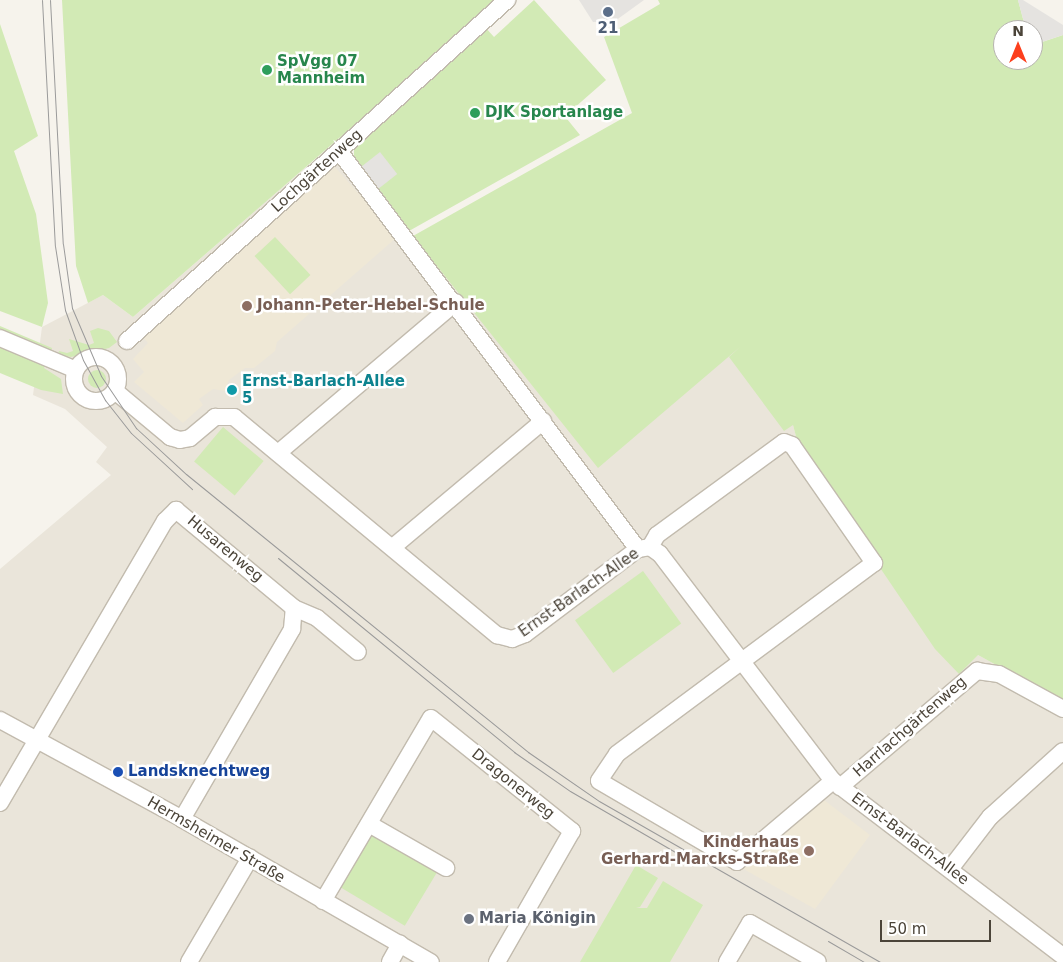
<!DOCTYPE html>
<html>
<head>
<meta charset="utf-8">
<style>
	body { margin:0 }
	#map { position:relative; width:1063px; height:962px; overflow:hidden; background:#f6f3ec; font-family:"DejaVu Sans",sans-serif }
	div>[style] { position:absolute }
	.residential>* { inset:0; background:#eae5da }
	.education>* { inset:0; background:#efe8d6 }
	.green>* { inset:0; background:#d2eab5; transform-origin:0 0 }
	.round { border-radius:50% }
	.parking>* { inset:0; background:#e5e3e0; transform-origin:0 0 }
	.roads { filter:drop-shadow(1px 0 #c2bbae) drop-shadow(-1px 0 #c2bbae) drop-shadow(0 1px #c2bbae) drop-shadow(0 -1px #c2bbae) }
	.minor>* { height:16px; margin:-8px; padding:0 8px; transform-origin:8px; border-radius:8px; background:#fff }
	.minor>.ring { margin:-8px; padding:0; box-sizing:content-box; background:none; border:16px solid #fff; border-radius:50% }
	.tram>* { height:1px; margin:-0.5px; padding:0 0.5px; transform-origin:0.5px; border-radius:0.5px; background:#9a9a9a }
	.dots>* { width:14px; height:14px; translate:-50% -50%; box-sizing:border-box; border:2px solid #fff; border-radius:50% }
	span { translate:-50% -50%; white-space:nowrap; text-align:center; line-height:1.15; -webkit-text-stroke:5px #fff; paint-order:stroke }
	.service-label { font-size:15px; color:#4e5e75; font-weight:700 }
	.leisure-label { font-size:15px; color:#27864d; font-weight:700 }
	.left { translate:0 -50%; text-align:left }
	.street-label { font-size:15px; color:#4b4439 }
	.education-label { font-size:15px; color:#785e54; font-weight:700 }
	.right { translate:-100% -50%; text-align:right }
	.culture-label { font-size:15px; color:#0d838f; font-weight:700 }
	.transit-label { font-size:15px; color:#164399; font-weight:700 }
	.worship-label { font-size:15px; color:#5b616d; font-weight:700 }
	.north { position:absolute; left:993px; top:20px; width:50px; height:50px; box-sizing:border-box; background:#fff; border:1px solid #b7b4b0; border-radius:50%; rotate:0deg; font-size:14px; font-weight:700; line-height:20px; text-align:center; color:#4b4439 }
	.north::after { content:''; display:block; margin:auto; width:18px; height:22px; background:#fc3f1d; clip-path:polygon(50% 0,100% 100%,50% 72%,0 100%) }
	.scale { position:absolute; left:880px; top:920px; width:111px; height:22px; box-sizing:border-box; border:2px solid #4b4439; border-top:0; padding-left:6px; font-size:15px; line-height:18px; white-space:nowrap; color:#4b4439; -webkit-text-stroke:4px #fff; paint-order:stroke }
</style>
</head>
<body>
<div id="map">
	<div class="residential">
		<i style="clip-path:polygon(336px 141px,413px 236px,767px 324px,799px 448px,978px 655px,1063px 702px,1063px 962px,0 962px,0 569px,111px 475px,96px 462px,107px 447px,65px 409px,33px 395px,42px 327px,103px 295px,133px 317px)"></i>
	</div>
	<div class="education">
		<i style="clip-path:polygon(335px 167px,397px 237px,277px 342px,275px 351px,254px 368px,245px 368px,229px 380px,225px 391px,213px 389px,199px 399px,203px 405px,183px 423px,134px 382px,144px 372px,133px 359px,148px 343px,143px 337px)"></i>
		<i style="clip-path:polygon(820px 797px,870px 835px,815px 909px,740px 867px)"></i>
	</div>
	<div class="green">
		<i style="clip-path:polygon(62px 0,498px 0,133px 317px,103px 295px,88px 303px,76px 266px)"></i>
		<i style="clip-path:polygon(534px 0,606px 80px,565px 116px,563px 114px,580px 135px,409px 231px,354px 158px,354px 145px,485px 27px,494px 37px)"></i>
		<i style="clip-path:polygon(658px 0,1018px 0,1026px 30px,1003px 30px,1003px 60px,1033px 60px,1033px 45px,1063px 35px,1063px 702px,978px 655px,959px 674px,935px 649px,799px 448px,793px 425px,784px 431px,729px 357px,740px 347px,598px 468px,413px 236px,632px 113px,604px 37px,660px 4px)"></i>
		<i style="clip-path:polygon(0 24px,38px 136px,14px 151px,36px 214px,48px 303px,42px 327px,0 311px)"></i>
		<i style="left:275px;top:237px;width:52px;height:28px;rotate:47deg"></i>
		<i style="clip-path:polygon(0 326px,52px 348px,51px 352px,0 332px)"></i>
		<i style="clip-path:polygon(98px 328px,109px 331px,117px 342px,109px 348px,71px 357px,58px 355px,59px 351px,67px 353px,73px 351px,69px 339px,89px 345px,94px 343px,90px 331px)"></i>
		<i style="clip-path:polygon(0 344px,46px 363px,44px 368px,61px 379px,63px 394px,41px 390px,0 373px)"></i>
		<i class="round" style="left:88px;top:370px;width:18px;height:18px"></i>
		<i style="left:223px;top:427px;width:53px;height:45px;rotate:40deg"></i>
		<i style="left:643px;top:571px;width:65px;height:84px;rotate:54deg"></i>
		<i style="left:369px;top:832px;width:79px;height:62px;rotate:31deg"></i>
		<i style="clip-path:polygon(636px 865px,658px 878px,640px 907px,636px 908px,647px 908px,663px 881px,703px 905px,670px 962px,580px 962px)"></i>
	</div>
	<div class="parking">
		<i style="clip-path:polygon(579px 0,644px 0,615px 21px,593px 22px)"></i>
		<i style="clip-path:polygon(1018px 0,1023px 0,1063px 25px,1063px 35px,1033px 45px,1033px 30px,1026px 30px)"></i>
		<i style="left:380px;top:152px;width:28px;height:25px;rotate:52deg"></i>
	</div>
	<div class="roads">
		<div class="minor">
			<i style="left:339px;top:151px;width:498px;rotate:53.1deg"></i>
			<i style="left:0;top:338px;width:82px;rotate:22.8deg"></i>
			<i style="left:127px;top:341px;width:511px;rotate:-41.9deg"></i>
			<i class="ring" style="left:74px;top:357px;width:28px;height:28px"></i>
			<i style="left:115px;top:391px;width:72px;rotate:39.9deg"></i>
			<i style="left:170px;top:437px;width:10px;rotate:17deg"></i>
			<i style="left:180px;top:440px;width:10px;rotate:-11deg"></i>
			<i style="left:190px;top:438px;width:33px;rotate:-40deg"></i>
			<i style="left:215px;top:417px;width:19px"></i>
			<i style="left:234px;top:417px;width:342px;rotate:39.7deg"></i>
			<i style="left:497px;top:635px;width:16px;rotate:15deg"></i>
			<i style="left:512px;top:639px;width:14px;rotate:-21deg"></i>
			<i style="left:525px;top:634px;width:141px;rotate:-37deg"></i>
			<i style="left:638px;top:549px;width:12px;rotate:-9deg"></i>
			<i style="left:650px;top:547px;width:12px;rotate:35deg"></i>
			<i style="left:660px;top:554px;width:285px;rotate:52.7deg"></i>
			<i style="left:833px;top:781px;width:289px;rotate:37.3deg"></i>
			<i style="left:278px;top:453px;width:233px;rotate:-40.3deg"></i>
			<i style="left:393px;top:547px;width:196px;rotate:-40deg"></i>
			<i style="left:650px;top:547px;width:14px;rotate:-60deg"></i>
			<i style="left:657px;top:535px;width:157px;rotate:-36.2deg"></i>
			<i style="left:784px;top:442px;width:9px;rotate:21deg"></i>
			<i style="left:792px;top:445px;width:144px;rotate:55.2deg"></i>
			<i style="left:874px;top:563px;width:320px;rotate:143.4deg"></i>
			<i style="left:617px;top:754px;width:32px;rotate:124deg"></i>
			<i style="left:599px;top:781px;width:160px;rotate:30.4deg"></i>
			<i style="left:737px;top:862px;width:126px;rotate:-40.2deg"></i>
			<i style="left:0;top:720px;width:207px;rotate:28.5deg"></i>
			<i style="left:182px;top:819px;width:287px;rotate:29.9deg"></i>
			<i style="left:840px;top:787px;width:180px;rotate:-40.3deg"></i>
			<i style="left:977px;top:671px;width:22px;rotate:8deg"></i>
			<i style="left:999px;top:674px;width:73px;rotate:28.7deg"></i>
			<i style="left:0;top:803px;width:327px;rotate:-59.7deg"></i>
			<i style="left:165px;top:521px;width:16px;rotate:-45deg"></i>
			<i style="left:176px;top:510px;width:153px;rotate:39.7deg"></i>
			<i style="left:294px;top:608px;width:25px;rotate:23deg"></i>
			<i style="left:317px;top:618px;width:53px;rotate:39.7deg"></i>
			<i style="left:182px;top:819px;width:220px;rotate:-59.9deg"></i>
			<i style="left:292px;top:629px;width:21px;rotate:-85deg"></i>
			<i style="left:369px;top:824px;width:89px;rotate:29.7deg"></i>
			<i style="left:950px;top:869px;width:66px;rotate:-52.4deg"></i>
			<i style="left:990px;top:817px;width:98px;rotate:-42.1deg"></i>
			<i style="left:323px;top:901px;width:212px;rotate:-59.5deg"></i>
			<i style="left:431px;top:718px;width:181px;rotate:38.7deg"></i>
			<i style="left:189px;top:962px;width:121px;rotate:-59.6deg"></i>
			<i style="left:390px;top:962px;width:21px;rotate:-61deg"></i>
			<i style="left:497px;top:962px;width:151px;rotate:-60.2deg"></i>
			<i style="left:727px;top:962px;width:45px;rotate:-59.5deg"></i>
			<i style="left:750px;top:923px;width:78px;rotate:29.8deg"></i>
		</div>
	</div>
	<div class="tram">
		<i style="left:42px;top:0;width:246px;rotate:87deg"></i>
		<i style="left:55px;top:246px;width:65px;rotate:81.1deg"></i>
		<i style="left:65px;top:310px;width:53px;rotate:70.2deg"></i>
		<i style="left:83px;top:360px;width:46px;rotate:61.2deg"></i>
		<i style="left:105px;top:400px;width:42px;rotate:51.8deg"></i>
		<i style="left:131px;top:433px;width:83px;rotate:42.6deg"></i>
		<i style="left:50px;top:0;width:244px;rotate:87deg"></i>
		<i style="left:63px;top:244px;width:65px;rotate:82deg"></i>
		<i style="left:72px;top:308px;width:74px;rotate:66.9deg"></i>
		<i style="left:101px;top:376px;width:63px;rotate:56.1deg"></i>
		<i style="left:136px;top:428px;width:68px;rotate:42.6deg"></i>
		<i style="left:186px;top:474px;width:441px;rotate:39.1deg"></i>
		<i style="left:528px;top:752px;width:86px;rotate:34.6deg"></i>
		<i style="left:599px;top:801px;width:324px;rotate:29.8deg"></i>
		<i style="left:278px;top:558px;width:306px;rotate:39.4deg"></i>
		<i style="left:514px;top:752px;width:68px;rotate:34.9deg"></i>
		<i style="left:570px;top:791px;width:146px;rotate:30.1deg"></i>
		<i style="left:828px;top:941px;width:42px;rotate:30.3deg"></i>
	</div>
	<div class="dots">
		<i style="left:608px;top:12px;background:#5c6f8a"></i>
		<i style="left:267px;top:70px;background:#2e9e5b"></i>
		<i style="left:475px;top:113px;background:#2e9e5b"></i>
		<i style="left:247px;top:306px;background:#8d6e63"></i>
		<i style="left:232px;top:390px;background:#0f9aa8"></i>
		<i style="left:118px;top:772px;background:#1a4fb4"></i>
		<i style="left:809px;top:851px;background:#8d6e63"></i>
		<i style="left:469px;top:919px;background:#6b7280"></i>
	</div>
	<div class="service-label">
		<span style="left:608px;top:29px">21</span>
	</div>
	<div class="leisure-label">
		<span class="left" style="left:277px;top:70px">SpVgg 07<br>Mannheim</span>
		<span class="left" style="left:485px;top:113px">DJK Sportanlage</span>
	</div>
	<div class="street-label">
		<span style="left:317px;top:171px;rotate:-42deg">Lochgärtenweg</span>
		<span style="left:225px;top:549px;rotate:40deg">Husarenweg</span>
		<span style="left:579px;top:593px;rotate:-35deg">Ernst-Barlach-Allee</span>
		<span style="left:910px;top:727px;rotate:-41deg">Harrlachgärtenweg</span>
		<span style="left:513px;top:784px;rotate:39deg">Dragonerweg</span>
		<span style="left:910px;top:839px;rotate:37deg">Ernst-Barlach-Allee</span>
		<span style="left:216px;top:840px;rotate:30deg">Hermsheimer Straße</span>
	</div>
	<div class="education-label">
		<span class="left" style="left:257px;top:306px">Johann-Peter-Hebel-Schule</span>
		<span class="right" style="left:799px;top:851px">Kinderhaus<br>Gerhard-Marcks-Straße</span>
	</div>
	<div class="culture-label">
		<span class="left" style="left:242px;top:390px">Ernst-Barlach-Allee<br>5</span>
	</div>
	<div class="transit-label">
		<span class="left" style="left:128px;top:772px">Landsknechtweg</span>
	</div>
	<div class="worship-label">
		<span class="left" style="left:479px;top:919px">Maria Königin</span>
	</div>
	<div class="north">N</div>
	<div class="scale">50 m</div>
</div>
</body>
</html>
